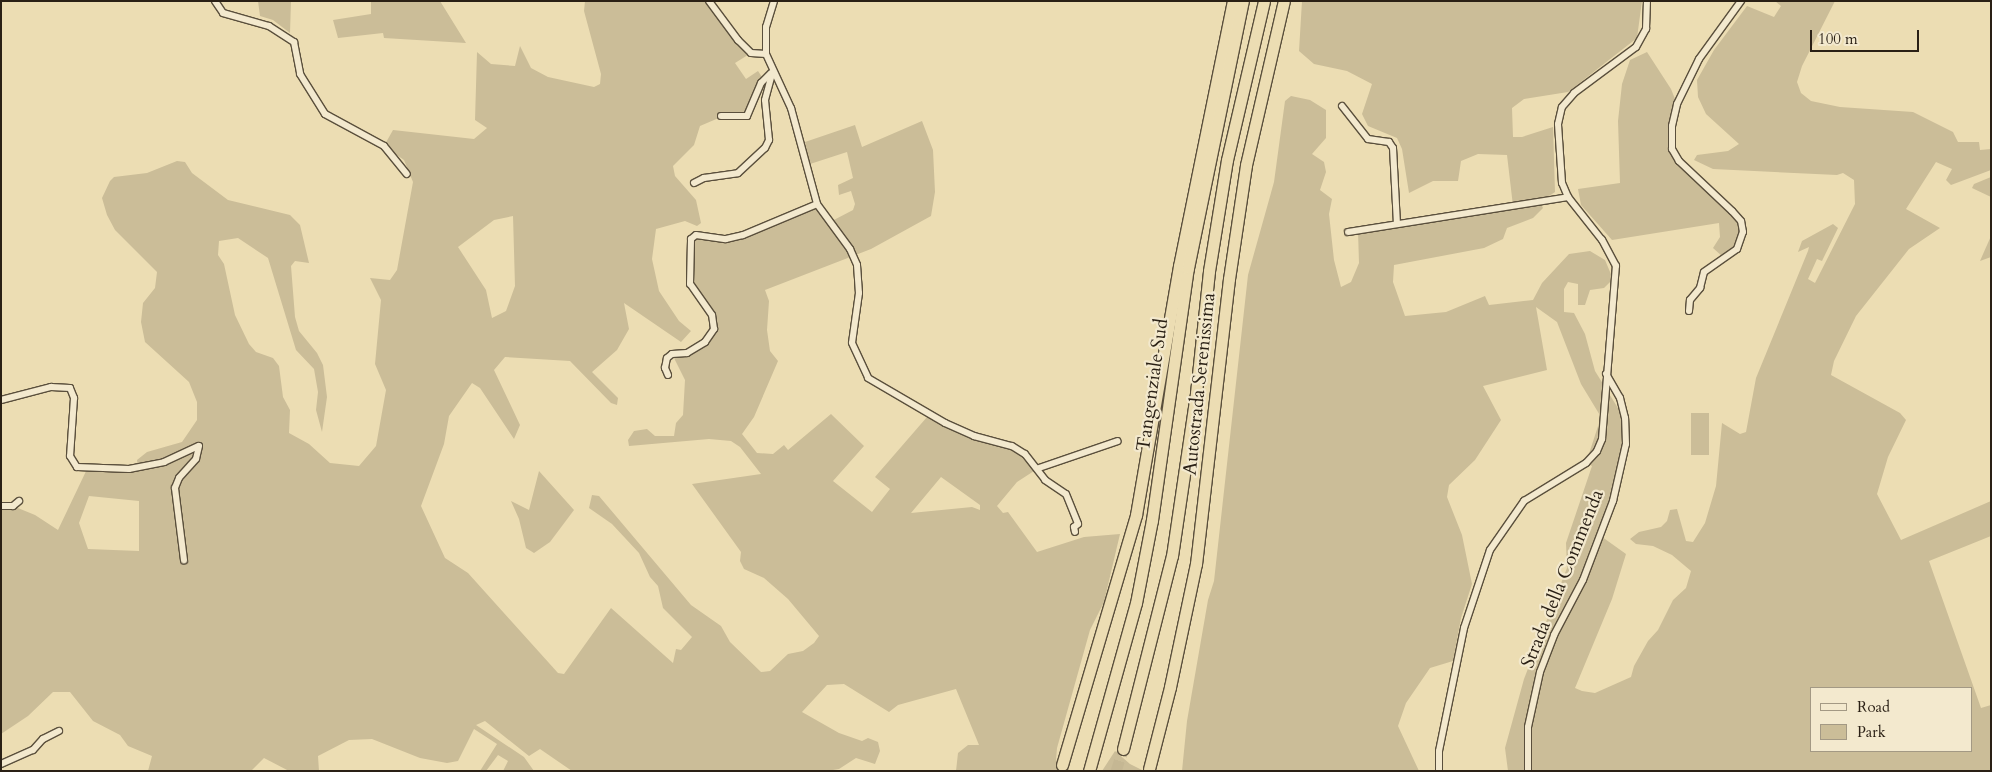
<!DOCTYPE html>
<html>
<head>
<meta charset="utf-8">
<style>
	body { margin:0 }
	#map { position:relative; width:1992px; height:772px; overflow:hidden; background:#ecddb3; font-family:Cardo,serif }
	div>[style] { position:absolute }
	.green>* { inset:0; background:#cbbd98; transform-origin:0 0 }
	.highway-tunnel>* { height:11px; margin-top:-5.5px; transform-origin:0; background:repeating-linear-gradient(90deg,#c5b793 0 11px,transparent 0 16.5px) }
	.roads { filter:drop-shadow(1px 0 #5a4f3c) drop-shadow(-1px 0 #5a4f3c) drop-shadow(0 1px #5a4f3c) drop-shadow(0 -1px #5a4f3c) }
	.street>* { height:6px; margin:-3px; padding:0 3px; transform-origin:3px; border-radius:3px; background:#f3e9ce }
	.highway>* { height:11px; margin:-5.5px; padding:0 5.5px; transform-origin:5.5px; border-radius:5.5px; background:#ecddb3 }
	span { translate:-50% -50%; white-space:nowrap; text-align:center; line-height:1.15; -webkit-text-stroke:4.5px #f3e9ce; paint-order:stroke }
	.street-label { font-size:19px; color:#2a2015 }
	.frame { position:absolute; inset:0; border:2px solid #2a2015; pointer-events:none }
	.legend { position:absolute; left:1810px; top:687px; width:162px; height:65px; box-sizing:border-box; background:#f3e9ce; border:1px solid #a39984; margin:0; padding:6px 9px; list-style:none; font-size:15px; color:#2a2015 }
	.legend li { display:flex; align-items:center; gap:10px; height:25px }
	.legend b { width:25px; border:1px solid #a39984 }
	.scale { position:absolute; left:1810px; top:30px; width:109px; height:22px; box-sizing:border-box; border:2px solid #2a2015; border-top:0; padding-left:6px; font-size:15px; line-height:18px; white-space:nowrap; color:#2a2015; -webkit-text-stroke:4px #f3e9ce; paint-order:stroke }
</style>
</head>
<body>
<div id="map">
	<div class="green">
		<i style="clip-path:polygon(258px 1px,291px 1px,290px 33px,273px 20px,260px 16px)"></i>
		<i style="clip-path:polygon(371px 1px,440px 1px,466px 43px,384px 38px,383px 33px,338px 38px,333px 20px,371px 14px)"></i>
		<i style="clip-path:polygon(evenodd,585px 1px,709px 1px,751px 53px,735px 63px,746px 79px,758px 71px,764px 80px,747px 116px,721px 117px,700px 126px,694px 145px,673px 166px,675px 176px,696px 200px,701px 223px,697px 226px,685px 221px,656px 229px,652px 259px,659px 291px,679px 321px,691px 331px,681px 342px,624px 303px,629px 329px,617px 350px,592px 372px,618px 398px,617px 405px,611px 403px,570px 361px,505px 357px,494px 370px,520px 425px,514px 439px,480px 388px,472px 383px,449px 416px,444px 444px,421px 506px,445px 558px,468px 573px,558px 673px,564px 674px,611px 608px,673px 663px,676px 649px,681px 650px,692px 637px,663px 608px,658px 586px,650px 577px,639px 553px,612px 524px,589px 508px,592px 495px,599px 496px,691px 605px,721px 626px,730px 642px,761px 672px,770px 671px,788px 654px,803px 651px,814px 643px,819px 636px,788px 599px,764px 578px,744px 569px,740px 561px,741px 552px,692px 484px,761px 474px,740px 447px,731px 441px,709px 439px,629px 446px,628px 440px,634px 431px,647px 429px,655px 436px,674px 436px,676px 423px,683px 415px,685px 380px,672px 354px,684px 354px,705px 342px,714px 329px,712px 314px,690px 284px,689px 246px,696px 235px,726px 239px,817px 204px,830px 222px,853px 210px,855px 204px,851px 191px,839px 195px,838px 185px,853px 178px,847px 152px,810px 164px,805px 142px,855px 125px,862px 147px,922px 121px,933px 150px,935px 192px,931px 216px,871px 249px,765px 290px,769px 301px,767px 330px,770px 351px,778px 361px,754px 417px,742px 434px,757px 453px,773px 454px,784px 445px,788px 450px,831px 414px,864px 446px,833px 481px,872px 512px,890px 489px,875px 477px,927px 417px,969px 438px,1006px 447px,1019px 454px,1034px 471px,1017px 482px,997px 506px,1003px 513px,1008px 512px,1037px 552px,1084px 537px,1120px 534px,1104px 602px,1090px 630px,1057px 748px,1056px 760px,1071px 771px,956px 771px,958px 753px,968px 745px,979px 745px,956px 689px,898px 705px,889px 712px,844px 684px,827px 685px,802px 712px,839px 733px,862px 741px,868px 738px,878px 742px,880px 751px,875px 764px,856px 758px,839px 769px,827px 771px,572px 771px,540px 749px,529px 756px,485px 721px,476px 725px,524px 757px,534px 771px,503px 771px,508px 761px,498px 755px,486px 771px,480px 771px,497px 744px,474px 729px,458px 761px,447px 763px,420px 758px,372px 739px,349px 740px,318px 756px,319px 771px,289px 771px,264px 758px,251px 771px,148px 771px,152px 756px,128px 746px,120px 735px,93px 721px,70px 692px,53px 692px,28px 716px,1px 734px,1px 506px,13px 506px,35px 515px,58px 530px,88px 467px,138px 468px,137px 460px,147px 452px,182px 442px,197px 420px,197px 402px,189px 382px,145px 342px,141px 322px,143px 303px,155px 288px,157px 272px,115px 230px,107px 215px,102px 198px,110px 181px,114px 177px,147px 173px,177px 161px,185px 162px,192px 173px,228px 200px,290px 215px,300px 225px,309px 263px,295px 261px,291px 266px,295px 317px,299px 331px,317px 353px,323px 365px,327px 397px,322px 432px,316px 410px,318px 392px,314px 369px,296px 350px,268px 258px,238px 238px,219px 241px,218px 255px,224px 264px,235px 315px,249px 344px,256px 352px,273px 358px,279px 366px,283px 397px,290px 410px,289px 433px,309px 444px,330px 463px,359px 466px,376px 446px,386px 390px,375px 364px,381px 300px,370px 278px,390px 280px,397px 270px,413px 182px,404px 160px,384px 146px,393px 130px,474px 139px,487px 128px,475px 120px,477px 52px,491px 64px,515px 66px,520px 46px,531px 68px,548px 77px,594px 87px,600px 84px,601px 74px,584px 11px,585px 1px,513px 216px,515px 286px,506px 311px,492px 318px,486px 290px,458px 247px,494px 220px,513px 216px,585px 1px,941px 477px,980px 505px,980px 510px,972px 507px,911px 513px,941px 477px,585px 1px,89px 496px,139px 501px,139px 551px,88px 549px,79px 523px,89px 496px)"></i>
		<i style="clip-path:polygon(evenodd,1302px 1px,1642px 1px,1637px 38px,1568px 92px,1524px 99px,1512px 108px,1513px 137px,1522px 137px,1553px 127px,1555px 192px,1540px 202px,1543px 208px,1533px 218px,1507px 228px,1503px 239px,1484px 248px,1394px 265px,1393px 282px,1405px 316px,1446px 312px,1485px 296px,1489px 305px,1533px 300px,1542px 283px,1569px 254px,1590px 251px,1605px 260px,1613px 279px,1604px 288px,1590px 290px,1585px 305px,1578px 305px,1578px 284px,1568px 282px,1564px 289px,1564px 312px,1574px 313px,1585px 334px,1595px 371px,1621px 413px,1622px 430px,1623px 455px,1611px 503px,1598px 534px,1626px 554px,1612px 599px,1575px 688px,1582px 691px,1595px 693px,1631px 677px,1634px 666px,1648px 641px,1658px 630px,1673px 600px,1686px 588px,1691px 571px,1672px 555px,1653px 546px,1636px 544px,1630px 539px,1639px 532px,1661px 527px,1667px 521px,1670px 510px,1677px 509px,1686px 541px,1693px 542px,1705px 523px,1716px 486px,1722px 423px,1740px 434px,1746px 432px,1756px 378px,1808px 251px,1809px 247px,1798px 252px,1802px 241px,1833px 224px,1838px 228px,1822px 261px,1817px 259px,1808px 279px,1815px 283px,1855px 204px,1854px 180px,1843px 173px,1837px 175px,1713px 169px,1694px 160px,1697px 155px,1728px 151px,1739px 144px,1706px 114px,1698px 97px,1697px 80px,1714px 50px,1747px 6px,1774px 17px,1781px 6px,1775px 1px,1835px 1px,1802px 66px,1797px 82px,1801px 93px,1811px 101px,1840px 107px,1913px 112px,1953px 132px,1958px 142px,1979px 142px,1980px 150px,1991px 149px,1991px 170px,1951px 185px,1946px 180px,1952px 169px,1936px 162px,1906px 209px,1940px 228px,1909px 249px,1856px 316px,1834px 361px,1831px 375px,1900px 413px,1906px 420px,1888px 457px,1877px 494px,1901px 540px,1991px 501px,1991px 536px,1929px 561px,1981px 708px,1991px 705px,1991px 771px,1508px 771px,1505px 748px,1524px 679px,1567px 568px,1566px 543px,1592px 466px,1586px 463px,1601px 417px,1581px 384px,1557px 322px,1536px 307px,1547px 370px,1483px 386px,1501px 420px,1475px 460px,1449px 485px,1447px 497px,1462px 535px,1472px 584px,1461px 618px,1453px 661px,1430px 668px,1406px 703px,1398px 726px,1419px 771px,1182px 771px,1187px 721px,1208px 600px,1214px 581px,1248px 275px,1274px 182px,1285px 101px,1291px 96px,1310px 100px,1326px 110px,1326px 138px,1312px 154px,1324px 162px,1326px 172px,1320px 190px,1332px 199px,1329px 214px,1334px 260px,1341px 287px,1351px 282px,1359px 263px,1358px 231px,1513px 206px,1507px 155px,1478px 154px,1461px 161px,1458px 181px,1433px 181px,1409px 193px,1402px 149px,1397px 138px,1368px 126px,1362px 114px,1372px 84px,1347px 71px,1314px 64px,1299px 51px,1302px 1px,1811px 688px,1971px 688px,1971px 751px,1811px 751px,1811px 688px)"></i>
		<i style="clip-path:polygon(1647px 52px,1671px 89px,1677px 104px,1672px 149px,1679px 161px,1732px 211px,1743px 232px,1737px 249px,1723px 257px,1713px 248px,1720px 237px,1719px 223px,1612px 240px,1581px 205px,1578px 189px,1620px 183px,1618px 121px,1622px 84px,1630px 60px)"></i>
		<i style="clip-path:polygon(1991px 177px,1991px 197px,1972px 188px,1974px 184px)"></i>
		<i style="clip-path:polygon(1991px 236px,1991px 257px,1980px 261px)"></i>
		<i style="left:1691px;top:413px;width:18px;height:42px"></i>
		<i style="clip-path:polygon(539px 471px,574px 510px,550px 542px,534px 553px,526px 548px,519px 519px,511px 501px,529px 510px)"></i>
		<i style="clip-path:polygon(1115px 751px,1130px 764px,1144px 771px,1102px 771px)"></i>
	</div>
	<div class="highway-tunnel">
		<i style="left:1116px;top:771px;width:23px;rotate:-72deg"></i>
	</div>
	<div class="roads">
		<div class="street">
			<i style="left:215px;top:1px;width:14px;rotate:56deg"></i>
			<i style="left:223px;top:13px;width:48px;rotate:15.8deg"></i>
			<i style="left:269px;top:26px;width:30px;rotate:33deg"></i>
			<i style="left:294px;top:42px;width:33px;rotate:79deg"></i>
			<i style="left:300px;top:74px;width:47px;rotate:58deg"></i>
			<i style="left:325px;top:114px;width:67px;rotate:28.5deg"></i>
			<i style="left:384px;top:146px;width:36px;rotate:51deg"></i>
			<i style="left:709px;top:1px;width:49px;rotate:53.4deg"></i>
			<i style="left:738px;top:40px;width:18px;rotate:45deg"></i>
			<i style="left:751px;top:53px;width:15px;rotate:4deg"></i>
			<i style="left:774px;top:1px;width:27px;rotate:107deg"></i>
			<i style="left:766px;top:27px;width:27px;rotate:90deg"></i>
			<i style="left:766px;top:54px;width:60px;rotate:65.2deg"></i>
			<i style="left:791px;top:108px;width:99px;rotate:74.8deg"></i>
			<i style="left:817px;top:204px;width:56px;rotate:53.7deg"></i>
			<i style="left:850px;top:249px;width:17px;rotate:66deg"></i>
			<i style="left:857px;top:265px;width:28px;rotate:86deg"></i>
			<i style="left:859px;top:293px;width:50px;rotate:98deg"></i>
			<i style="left:852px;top:343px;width:38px;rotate:65deg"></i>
			<i style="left:868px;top:378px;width:89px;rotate:30.3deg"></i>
			<i style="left:945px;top:423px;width:32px;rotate:24deg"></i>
			<i style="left:974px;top:436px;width:39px;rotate:15deg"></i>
			<i style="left:1012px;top:446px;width:15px;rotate:32deg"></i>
			<i style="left:1025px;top:454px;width:33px;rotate:52deg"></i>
			<i style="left:1045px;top:480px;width:25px;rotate:34deg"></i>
			<i style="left:1066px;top:494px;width:32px;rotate:68deg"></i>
			<i style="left:1078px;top:524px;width:5px;rotate:143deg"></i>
			<i style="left:1074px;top:527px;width:5px;rotate:79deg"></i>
			<i style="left:1342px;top:106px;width:42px;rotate:51.8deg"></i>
			<i style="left:1368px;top:139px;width:21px;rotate:8deg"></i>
			<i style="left:1389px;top:142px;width:7px;rotate:56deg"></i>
			<i style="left:1393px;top:148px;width:76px;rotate:87deg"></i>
			<i style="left:721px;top:116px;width:26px"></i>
			<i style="left:747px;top:116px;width:36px;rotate:-67deg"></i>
			<i style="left:761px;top:83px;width:14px;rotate:-45deg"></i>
			<i style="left:694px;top:183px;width:11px;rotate:-27deg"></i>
			<i style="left:704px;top:178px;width:34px;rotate:-8deg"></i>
			<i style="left:738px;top:173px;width:37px;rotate:-43deg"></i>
			<i style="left:765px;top:148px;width:9px;rotate:-63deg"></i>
			<i style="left:769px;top:140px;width:40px;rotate:-95.7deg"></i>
			<i style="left:765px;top:100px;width:28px;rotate:-75deg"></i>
			<i style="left:1348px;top:232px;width:223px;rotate:-9deg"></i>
			<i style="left:1689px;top:311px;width:11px;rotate:-85deg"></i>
			<i style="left:1690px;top:300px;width:16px;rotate:-50deg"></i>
			<i style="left:1700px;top:288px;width:16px;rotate:-76deg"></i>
			<i style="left:1704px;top:272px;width:40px;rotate:-34.9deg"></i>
			<i style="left:1737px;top:249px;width:18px;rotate:-71deg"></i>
			<i style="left:1743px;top:232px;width:11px;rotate:-100deg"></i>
			<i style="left:1741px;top:221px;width:13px;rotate:-132deg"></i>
			<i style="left:1732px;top:211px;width:73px;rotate:-136.7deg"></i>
			<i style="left:1679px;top:161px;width:14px;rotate:-120deg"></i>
			<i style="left:1672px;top:149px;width:23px;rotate:-90deg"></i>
			<i style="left:1672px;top:126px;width:23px;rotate:-77deg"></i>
			<i style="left:1677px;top:104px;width:50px;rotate:-63.9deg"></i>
			<i style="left:1699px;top:59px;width:72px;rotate:-54.1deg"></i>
			<i style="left:668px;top:375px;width:8px;rotate:-113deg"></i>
			<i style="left:665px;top:368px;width:10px;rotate:-79deg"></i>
			<i style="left:667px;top:358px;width:6px;rotate:-39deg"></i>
			<i style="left:672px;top:354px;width:15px;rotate:-4deg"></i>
			<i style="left:687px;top:353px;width:21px;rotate:-31deg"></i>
			<i style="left:705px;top:342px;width:16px;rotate:-55deg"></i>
			<i style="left:714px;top:329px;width:14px;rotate:-98deg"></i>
			<i style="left:712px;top:315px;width:38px;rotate:-125deg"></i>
			<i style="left:690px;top:284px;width:45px;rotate:-88.7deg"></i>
			<i style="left:691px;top:239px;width:6px;rotate:-39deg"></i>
			<i style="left:696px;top:235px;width:30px;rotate:8deg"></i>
			<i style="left:726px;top:239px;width:17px;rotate:-13deg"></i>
			<i style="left:743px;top:235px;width:80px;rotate:-22.7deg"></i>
			<i style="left:1px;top:400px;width:52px;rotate:-14.6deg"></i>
			<i style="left:51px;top:387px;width:19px;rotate:3deg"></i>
			<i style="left:70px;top:388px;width:11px;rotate:68deg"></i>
			<i style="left:74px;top:398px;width:58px;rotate:93.9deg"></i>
			<i style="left:70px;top:456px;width:13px;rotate:58deg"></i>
			<i style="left:77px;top:467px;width:52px;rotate:2.2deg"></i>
			<i style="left:129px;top:469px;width:36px;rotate:-11deg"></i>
			<i style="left:164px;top:462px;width:38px;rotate:-25deg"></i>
			<i style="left:199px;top:446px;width:13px;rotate:103deg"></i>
			<i style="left:196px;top:459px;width:25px;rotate:132deg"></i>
			<i style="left:179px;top:478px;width:11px;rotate:112deg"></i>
			<i style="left:175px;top:488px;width:73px;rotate:82.9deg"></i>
			<i style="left:1039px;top:468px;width:83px;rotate:-18.9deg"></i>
			<i style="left:1px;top:506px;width:12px"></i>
			<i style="left:13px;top:506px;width:8px;rotate:-40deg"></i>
			<i style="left:1px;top:764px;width:35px;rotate:-24deg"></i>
			<i style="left:33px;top:750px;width:15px;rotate:-48deg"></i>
			<i style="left:43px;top:739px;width:18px;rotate:-27deg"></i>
			<i style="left:1439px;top:771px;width:20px;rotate:-90deg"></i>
			<i style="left:1439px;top:751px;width:126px;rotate:-78.5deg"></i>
			<i style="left:1464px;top:628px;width:82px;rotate:-71.6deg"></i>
			<i style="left:1490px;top:550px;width:60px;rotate:-55.2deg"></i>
			<i style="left:1524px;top:501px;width:73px;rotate:-31.5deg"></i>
			<i style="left:1586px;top:463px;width:16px;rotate:-47deg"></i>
			<i style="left:1597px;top:451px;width:13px;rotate:-67deg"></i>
			<i style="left:1602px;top:439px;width:174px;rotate:-85.4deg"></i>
			<i style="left:1616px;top:266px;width:30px;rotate:-118deg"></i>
			<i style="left:1602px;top:240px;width:55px;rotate:-128.3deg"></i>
			<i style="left:1568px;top:197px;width:15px;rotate:-113deg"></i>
			<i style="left:1562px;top:183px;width:59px;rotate:-93.9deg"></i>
			<i style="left:1558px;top:124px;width:17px;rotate:-77deg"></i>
			<i style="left:1562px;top:107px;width:18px;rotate:-49deg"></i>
			<i style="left:1574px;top:93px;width:77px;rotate:-36.6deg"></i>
			<i style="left:1636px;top:47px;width:21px;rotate:-61deg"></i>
			<i style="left:1646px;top:29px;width:28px;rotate:-88deg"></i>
			<i style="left:1528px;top:771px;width:44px;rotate:-90deg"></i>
			<i style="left:1528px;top:727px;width:56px;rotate:-77.7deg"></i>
			<i style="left:1540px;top:672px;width:40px;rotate:-69deg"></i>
			<i style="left:1554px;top:635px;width:62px;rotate:-62.2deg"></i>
			<i style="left:1583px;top:580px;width:85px;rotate:-69.2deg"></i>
			<i style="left:1613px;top:501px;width:58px;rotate:-77.2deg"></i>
			<i style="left:1626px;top:444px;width:26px;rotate:-92deg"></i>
			<i style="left:1625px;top:418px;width:21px;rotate:-104deg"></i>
			<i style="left:1620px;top:398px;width:28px;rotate:-120deg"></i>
		</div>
		<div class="highway">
			<i style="left:1123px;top:749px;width:199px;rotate:-75.8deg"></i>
			<i style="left:1172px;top:556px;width:165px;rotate:-81.6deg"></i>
			<i style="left:1196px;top:393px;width:123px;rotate:-83.9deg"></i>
			<i style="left:1209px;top:271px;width:112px;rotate:-80.8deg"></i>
			<i style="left:1227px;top:160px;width:163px;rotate:-76.9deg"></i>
			<i style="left:1062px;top:765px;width:261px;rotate:-73.5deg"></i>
			<i style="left:1136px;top:515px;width:253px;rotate:-80.2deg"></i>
			<i style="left:1179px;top:266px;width:270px;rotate:-78.5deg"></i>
			<i style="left:1149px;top:769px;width:85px;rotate:-75.6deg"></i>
			<i style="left:1170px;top:687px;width:126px;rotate:-78.1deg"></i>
			<i style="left:1196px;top:564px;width:287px;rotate:-83.4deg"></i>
			<i style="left:1229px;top:279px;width:115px;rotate:-81.5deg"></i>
			<i style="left:1246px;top:165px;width:168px;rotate:-77deg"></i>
			<i style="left:1089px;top:771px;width:174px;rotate:-74.4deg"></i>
			<i style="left:1136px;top:603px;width:85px;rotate:-79.1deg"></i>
			<i style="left:1152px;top:520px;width:255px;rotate:-81.9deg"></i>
			<i style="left:1188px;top:268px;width:273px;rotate:-78.4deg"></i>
		</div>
	</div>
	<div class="street-label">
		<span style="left:1200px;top:384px;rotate:-84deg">Autostrada Serenissima</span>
		<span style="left:1153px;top:385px;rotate:-82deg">Tangenziale Sud</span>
		<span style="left:1563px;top:579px;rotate:-68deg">Strada della Commenda</span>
	</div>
	<div class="frame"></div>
	<ul class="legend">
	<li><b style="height:6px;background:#f3e9ce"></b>Road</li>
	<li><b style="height:14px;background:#cbbd98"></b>Park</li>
	</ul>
	<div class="scale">100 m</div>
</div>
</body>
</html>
